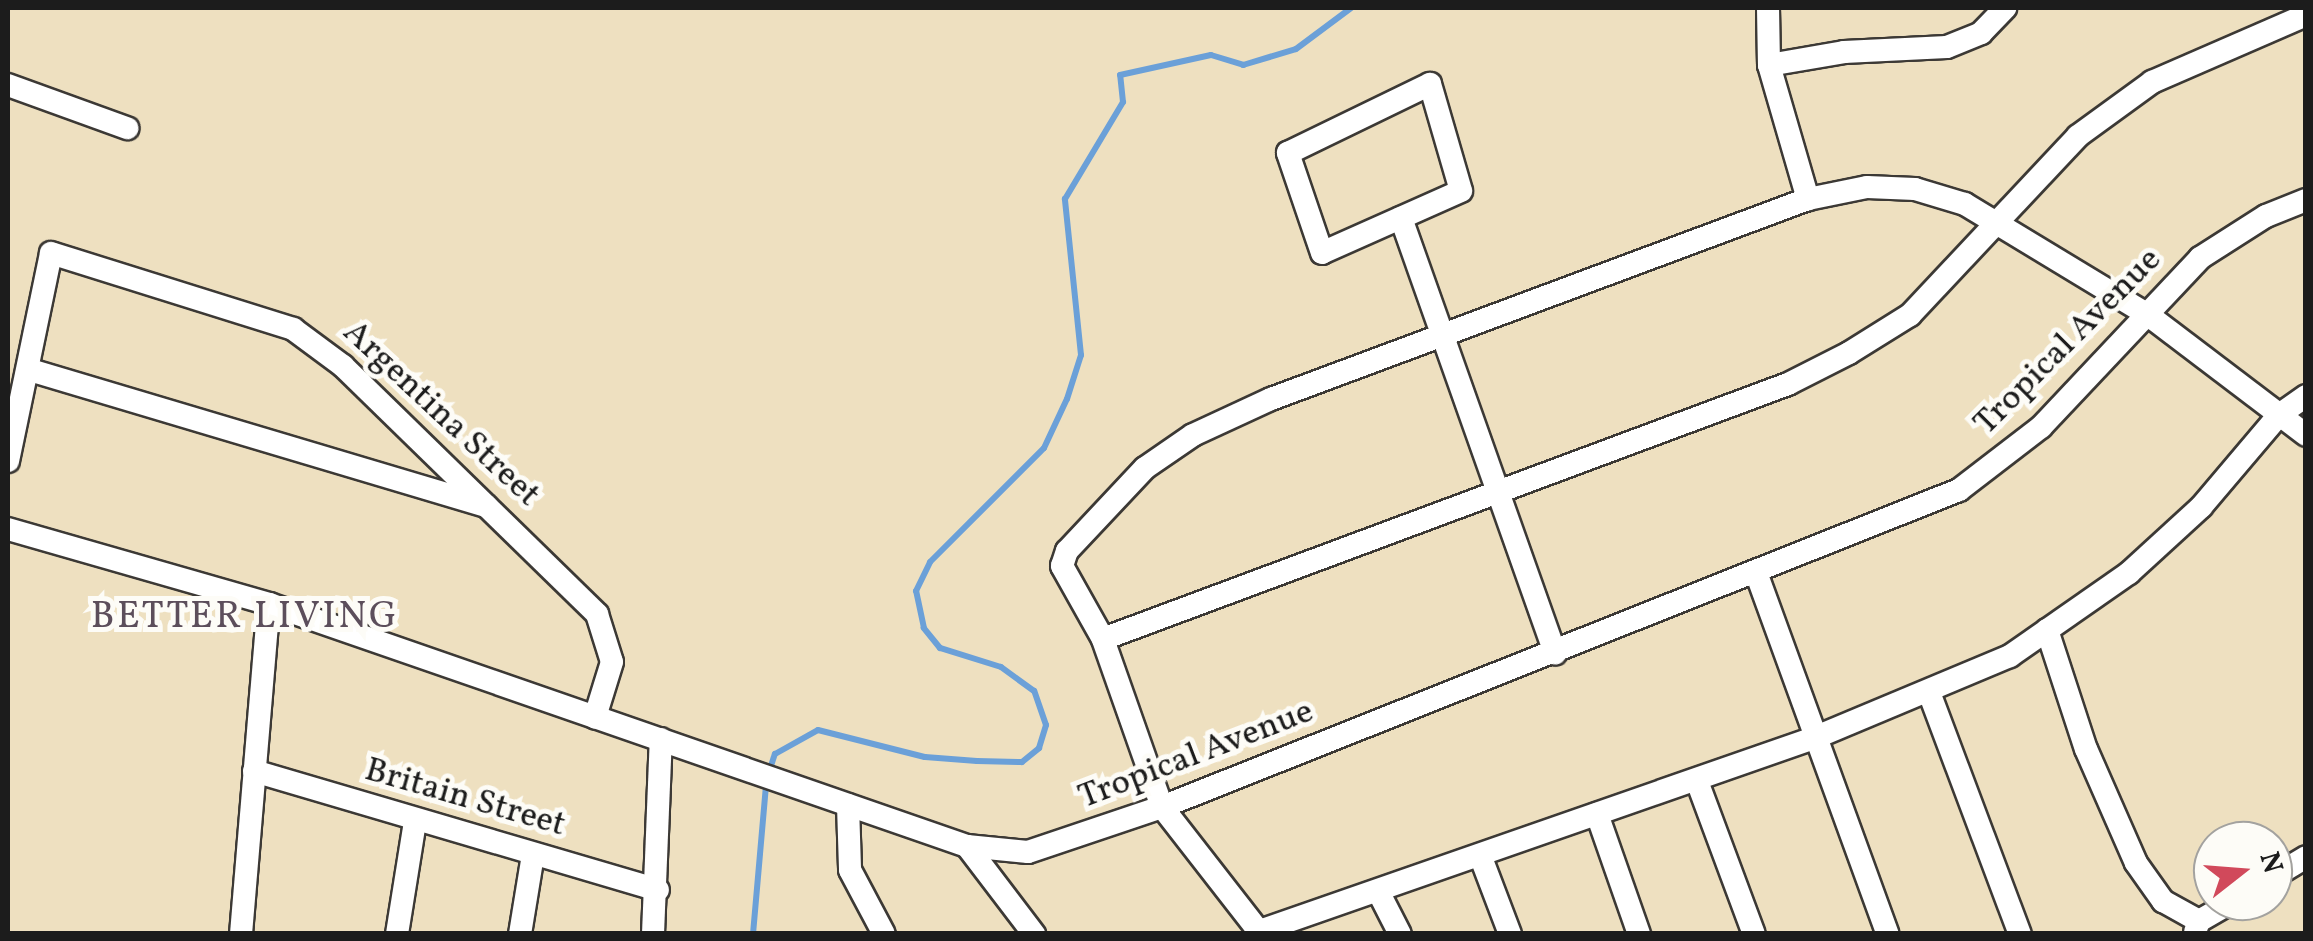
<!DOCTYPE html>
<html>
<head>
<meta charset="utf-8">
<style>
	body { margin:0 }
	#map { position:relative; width:2313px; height:941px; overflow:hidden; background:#eee0c0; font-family:Vollkorn,serif }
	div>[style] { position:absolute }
	.stream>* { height:6px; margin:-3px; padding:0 3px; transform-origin:3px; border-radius:3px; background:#6ba0d8 }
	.roads { filter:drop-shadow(2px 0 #3c3935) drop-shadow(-2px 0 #3c3935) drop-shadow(0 2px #3c3935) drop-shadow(0 -2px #3c3935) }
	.minor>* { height:22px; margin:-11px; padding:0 11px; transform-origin:11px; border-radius:11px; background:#fff }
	span { translate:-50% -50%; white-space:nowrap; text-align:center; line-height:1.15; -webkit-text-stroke:10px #fdfcf7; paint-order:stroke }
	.street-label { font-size:35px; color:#1c1c1c }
	.neighbourhood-label { font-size:38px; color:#5c4e5b; letter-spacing:2.5px }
	.frame { position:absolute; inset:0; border:10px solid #1c1c1c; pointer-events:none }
	.north { position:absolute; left:2193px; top:821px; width:100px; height:100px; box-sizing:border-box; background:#fdfcf7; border:2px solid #a3a29f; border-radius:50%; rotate:73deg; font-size:28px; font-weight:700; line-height:40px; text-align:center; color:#1c1c1c }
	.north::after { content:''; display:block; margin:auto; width:35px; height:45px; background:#d1495b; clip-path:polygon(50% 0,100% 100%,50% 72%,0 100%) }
</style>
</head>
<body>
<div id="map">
	<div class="stream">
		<i style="left:769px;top:772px;width:19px;rotate:-72deg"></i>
		<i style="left:775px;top:754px;width:49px;rotate:-29.2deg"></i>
		<i style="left:818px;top:730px;width:110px;rotate:14.2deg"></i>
		<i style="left:925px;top:757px;width:52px;rotate:4.4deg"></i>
		<i style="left:977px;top:761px;width:45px;rotate:1.3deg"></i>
		<i style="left:1022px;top:762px;width:22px;rotate:-39deg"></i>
		<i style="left:1039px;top:748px;width:24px;rotate:-73deg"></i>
		<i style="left:1046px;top:725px;width:36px;rotate:-109deg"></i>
		<i style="left:1034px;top:691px;width:41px;rotate:-144deg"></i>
		<i style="left:1001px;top:667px;width:64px;rotate:-162.7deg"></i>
		<i style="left:940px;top:648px;width:26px;rotate:-129deg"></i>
		<i style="left:924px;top:628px;width:38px;rotate:-102deg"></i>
		<i style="left:916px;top:591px;width:32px;rotate:-64deg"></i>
		<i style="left:930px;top:562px;width:161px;rotate:-45deg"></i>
		<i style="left:1044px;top:448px;width:54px;rotate:-64.9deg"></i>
		<i style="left:1067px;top:399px;width:46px;rotate:-72.3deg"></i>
		<i style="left:1081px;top:355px;width:157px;rotate:-95.9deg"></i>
		<i style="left:1065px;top:199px;width:113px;rotate:-59.1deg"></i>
		<i style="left:1123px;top:102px;width:27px;rotate:-96deg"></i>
		<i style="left:1120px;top:75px;width:93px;rotate:-12.4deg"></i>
		<i style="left:1211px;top:55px;width:34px;rotate:17deg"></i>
		<i style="left:1243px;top:65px;width:55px;rotate:-16.8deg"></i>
		<i style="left:1296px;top:49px;width:69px;rotate:-36.7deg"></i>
		<i style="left:753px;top:934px;width:151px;rotate:-85deg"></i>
	</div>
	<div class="roads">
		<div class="minor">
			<i style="left:1768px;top:8px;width:57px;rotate:89deg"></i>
			<i style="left:1769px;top:65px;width:140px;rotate:73.8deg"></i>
			<i style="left:1769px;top:65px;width:76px;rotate:-9.8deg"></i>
			<i style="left:1844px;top:52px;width:103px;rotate:-2.8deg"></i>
			<i style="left:1947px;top:47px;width:37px;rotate:-22deg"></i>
			<i style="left:1981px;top:33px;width:35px;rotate:-46deg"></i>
			<i style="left:1430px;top:84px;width:111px;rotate:73.8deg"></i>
			<i style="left:1461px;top:191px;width:152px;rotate:156deg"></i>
			<i style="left:1322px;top:253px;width:106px;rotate:-108.8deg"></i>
			<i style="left:1288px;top:153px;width:158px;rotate:-25.9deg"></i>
			<i style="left:8px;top:85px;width:127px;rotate:19.9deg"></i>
			<i style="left:1401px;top:218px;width:462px;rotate:70.5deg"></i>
			<i style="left:30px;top:370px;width:476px;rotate:16.6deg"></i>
			<i style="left:8px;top:461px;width:212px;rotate:-78.3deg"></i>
			<i style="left:51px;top:253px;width:254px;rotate:17.4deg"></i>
			<i style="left:293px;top:329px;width:62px;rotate:36.5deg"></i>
			<i style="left:343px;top:366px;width:355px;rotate:44.3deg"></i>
			<i style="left:597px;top:614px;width:50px;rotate:72.6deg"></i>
			<i style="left:612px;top:662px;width:58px;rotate:107.2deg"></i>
			<i style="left:8px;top:529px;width:272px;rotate:16deg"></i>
			<i style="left:269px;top:604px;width:739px;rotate:19.12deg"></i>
			<i style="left:967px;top:846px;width:61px;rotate:5.6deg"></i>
			<i style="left:1028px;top:852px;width:141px;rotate:-18.6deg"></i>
			<i style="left:1162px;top:807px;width:858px;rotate:-21.69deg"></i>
			<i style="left:1959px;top:490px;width:103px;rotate:-37.5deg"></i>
			<i style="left:2041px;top:427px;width:232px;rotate:-46.7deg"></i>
			<i style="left:2200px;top:258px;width:78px;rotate:-32.5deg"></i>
			<i style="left:2266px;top:216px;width:43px;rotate:-21.8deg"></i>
			<i style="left:1757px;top:575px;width:382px;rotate:70deg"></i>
			<i style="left:2047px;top:630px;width:125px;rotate:71.9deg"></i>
			<i style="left:2086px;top:749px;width:124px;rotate:66.3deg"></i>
			<i style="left:2136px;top:863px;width:47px;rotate:54.6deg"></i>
			<i style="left:2163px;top:901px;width:41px;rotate:29.1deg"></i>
			<i style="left:1103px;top:639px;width:731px;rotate:-20.42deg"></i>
			<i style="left:1788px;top:384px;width:68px;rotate:-26.9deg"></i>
			<i style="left:1849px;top:353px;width:72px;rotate:-31.9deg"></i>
			<i style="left:1910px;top:315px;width:245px;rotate:-46.8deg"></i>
			<i style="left:2078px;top:136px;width:92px;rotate:-36.1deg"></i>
			<i style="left:2152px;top:82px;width:168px;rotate:-23.5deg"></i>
			<i style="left:1930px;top:695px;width:255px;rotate:69.4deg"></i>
			<i style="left:254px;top:771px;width:421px;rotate:16.4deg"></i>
			<i style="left:1697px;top:781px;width:163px;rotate:69.6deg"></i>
			<i style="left:848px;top:805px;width:65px;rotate:88.2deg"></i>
			<i style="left:850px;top:870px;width:72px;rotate:62deg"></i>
			<i style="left:1597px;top:814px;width:127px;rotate:70.7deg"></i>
			<i style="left:967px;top:846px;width:111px;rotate:52.7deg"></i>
			<i style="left:1480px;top:855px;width:85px;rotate:69.2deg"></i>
			<i style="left:2273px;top:877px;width:39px;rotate:-31deg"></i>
			<i style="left:1379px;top:893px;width:46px;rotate:62.9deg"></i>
			<i style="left:1260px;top:931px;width:587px;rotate:-19.21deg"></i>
			<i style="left:1814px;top:738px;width:212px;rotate:-22.7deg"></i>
			<i style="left:2010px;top:656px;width:145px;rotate:-34.9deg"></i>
			<i style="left:2129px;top:573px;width:98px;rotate:-42.5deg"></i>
			<i style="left:2201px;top:507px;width:121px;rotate:-49.7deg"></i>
			<i style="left:2279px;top:415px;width:33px;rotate:-35deg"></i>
			<i style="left:2195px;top:932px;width:12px;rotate:-70deg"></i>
			<i style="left:2199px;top:921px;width:39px;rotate:-30deg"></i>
			<i style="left:241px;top:934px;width:331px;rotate:-85.2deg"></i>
			<i style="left:397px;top:934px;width:114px;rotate:-80.9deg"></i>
			<i style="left:520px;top:934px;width:80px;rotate:-80.7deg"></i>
			<i style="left:653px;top:934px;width:195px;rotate:-87.7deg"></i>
			<i style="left:1261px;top:934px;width:161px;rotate:-127.9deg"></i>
			<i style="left:1162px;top:807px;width:178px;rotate:-109.4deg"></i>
			<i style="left:1103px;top:639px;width:84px;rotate:-119.3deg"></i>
			<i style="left:1062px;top:566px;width:16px;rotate:-72deg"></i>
			<i style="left:1067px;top:551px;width:114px;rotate:-46.8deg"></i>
			<i style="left:1145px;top:468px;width:58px;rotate:-34.5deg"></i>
			<i style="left:1193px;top:435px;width:86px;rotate:-24.8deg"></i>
			<i style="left:1271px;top:399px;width:573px;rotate:-20.43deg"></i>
			<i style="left:1808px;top:199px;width:60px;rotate:-11.5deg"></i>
			<i style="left:1867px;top:187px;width:48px;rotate:2.4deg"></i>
			<i style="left:1915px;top:189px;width:52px;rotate:16.7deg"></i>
			<i style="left:1965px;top:204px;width:214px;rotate:31.2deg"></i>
			<i style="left:2148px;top:315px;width:198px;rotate:37.2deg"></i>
		</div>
	</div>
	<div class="street-label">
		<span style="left:2068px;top:342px;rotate:-45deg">Tropical Avenue</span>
		<span style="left:441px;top:414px;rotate:43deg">Argentina Street</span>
		<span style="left:1196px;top:755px;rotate:-21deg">Tropical Avenue</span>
		<span style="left:465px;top:798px;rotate:16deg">Britain Street</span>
	</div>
	<div class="neighbourhood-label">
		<span style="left:245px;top:618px">BETTER LIVING</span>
	</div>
	<div class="frame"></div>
	<div class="north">N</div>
</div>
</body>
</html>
